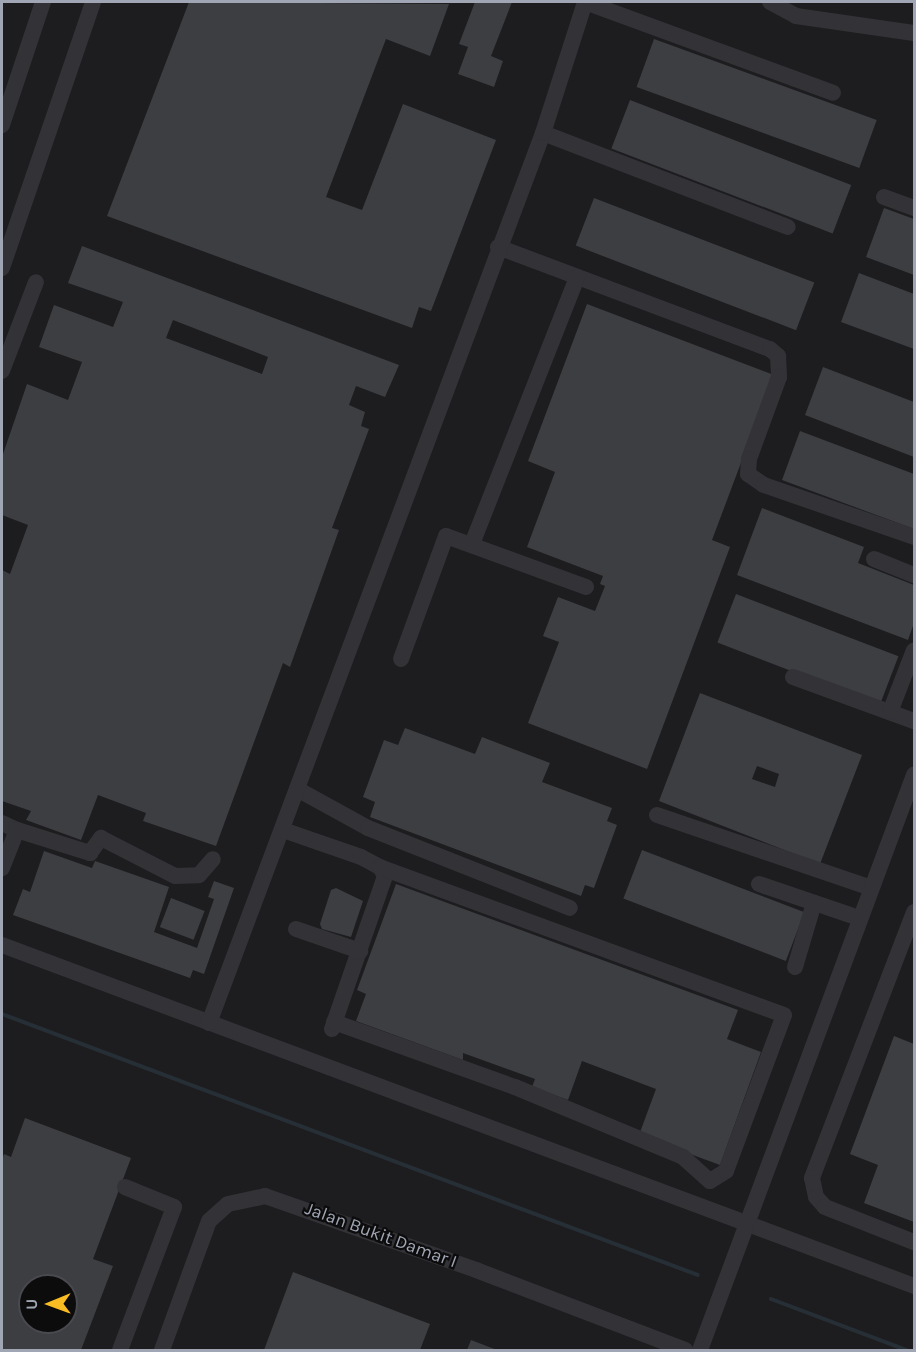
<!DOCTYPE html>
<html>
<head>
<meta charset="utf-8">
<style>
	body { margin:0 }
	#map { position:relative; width:916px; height:1352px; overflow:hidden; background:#111112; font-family:Karla,sans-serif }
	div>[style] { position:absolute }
	.built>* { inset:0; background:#1d1d1f }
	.stream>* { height:4px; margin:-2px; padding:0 2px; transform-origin:2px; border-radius:2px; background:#272f36 }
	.building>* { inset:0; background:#3d3e42; transform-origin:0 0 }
	.minor>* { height:16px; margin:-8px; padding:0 8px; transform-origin:8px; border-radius:8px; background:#323237 }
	span { translate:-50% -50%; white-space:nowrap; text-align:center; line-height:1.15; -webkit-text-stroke:4.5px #0c0c0d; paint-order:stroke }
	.street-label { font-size:18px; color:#a1a6b4 }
	.frame { position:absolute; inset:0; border:3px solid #a1a6b4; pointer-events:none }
	.north { position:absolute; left:18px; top:1274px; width:60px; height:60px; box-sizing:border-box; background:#0c0c0d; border:2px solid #484a50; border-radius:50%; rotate:269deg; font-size:16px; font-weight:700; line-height:24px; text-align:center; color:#a1a6b4 }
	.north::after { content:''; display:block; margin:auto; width:21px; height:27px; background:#f9bc22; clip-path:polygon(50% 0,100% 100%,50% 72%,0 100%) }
</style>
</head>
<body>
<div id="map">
	<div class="built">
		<i style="clip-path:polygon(evenodd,2px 2px,914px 2px,914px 1350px,2px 1350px,2px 2px,30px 1286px,66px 1286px,66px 1322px,30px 1322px,30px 1286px)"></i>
	</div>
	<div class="stream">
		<i style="left:2px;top:1014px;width:743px;rotate:20.56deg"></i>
		<i style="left:771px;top:1299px;width:145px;rotate:20.6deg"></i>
	</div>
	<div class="building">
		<i style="clip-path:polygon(189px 2px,449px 4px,430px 56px,386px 39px,326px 197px,362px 210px,403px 104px,496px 140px,431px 311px,419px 307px,412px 328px,107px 216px)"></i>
		<i style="clip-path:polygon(475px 2px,512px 2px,491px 56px,503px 61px,494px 87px,458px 74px,468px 47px,459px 44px)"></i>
		<i style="left:654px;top:39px;width:237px;height:51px;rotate:20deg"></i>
		<i style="left:630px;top:100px;width:237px;height:52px;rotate:21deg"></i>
		<i style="left:594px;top:198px;width:236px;height:51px;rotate:21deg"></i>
		<i style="clip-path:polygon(884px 208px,914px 219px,914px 275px,866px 257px)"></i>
		<i style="clip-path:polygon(evenodd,82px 246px,399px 365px,385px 397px,356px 386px,349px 405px,365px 412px,361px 426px,369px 429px,332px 528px,339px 530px,290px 667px,283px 663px,216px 846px,143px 821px,146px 813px,98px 795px,81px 840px,26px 820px,31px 811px,2px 801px,2px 570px,10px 574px,28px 525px,2px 515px,2px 457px,27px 384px,68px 400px,82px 362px,39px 347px,54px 305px,113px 327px,123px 302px,68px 283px,82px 246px,173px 320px,268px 357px,262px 374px,166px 338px,173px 320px)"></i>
		<i style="clip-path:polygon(859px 273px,914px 294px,914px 349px,841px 322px)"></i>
		<i style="clip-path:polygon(587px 304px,774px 375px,712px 540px,730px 547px,647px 769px,528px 723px,559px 642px,543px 636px,558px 597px,595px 611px,605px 586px,600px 584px,603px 576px,527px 547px,555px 472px,528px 461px)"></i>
		<i style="clip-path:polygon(823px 367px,914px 402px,914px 457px,805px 415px)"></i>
		<i style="clip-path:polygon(800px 431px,914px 474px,914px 529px,782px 480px)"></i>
		<i style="clip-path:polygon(762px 508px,864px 547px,858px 563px,914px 585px,914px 623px,908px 640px,737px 575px)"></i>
		<i style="left:736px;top:594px;width:174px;height:52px;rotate:21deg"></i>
		<i style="clip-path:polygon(evenodd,700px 693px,862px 755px,820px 864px,659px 801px,700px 693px,757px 766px,779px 774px,775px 787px,752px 779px,757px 766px)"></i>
		<i style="clip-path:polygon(405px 728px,475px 754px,482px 737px,550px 763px,542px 782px,612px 808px,607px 821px,617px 825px,594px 888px,585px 885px,581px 896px,370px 817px,375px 802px,363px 797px,384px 740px,398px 745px)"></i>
		<i style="left:642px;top:850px;width:174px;height:52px;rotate:21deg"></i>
		<i style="clip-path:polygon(44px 851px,92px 868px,95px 861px,169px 887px,154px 932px,197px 948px,214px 899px,208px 897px,214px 881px,234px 888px,204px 974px,193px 970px,190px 978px,13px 915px,23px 889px,30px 892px)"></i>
		<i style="clip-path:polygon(396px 884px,738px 1010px,727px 1039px,761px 1052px,720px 1165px,639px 1135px,656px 1089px,582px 1061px,568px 1100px,532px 1087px,535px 1079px,463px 1053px,463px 1060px,356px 1021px,366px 994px,357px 990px)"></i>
		<i style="clip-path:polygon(336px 888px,363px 901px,351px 937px,322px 929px,320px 924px,331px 890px)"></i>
		<i style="left:171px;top:898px;width:36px;height:31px;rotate:21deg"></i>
		<i style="clip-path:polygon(894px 1036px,914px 1044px,914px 1222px,864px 1203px,878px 1165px,850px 1154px)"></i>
		<i style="clip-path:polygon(evenodd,25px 1118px,131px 1158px,93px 1259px,113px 1266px,81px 1350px,2px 1350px,2px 1160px,4px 1154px,11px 1157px,25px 1118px,30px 1286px,66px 1286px,66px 1322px,30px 1322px,30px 1286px)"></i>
		<i style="clip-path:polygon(293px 1272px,430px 1324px,420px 1350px,264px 1350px)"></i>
		<i style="clip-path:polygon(471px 1340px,497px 1350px,467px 1350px)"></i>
	</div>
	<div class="minor">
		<i style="left:585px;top:2px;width:264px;rotate:20.1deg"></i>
		<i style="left:770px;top:2px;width:30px;rotate:28deg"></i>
		<i style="left:796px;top:16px;width:119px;rotate:8.2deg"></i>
		<i style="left:2px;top:125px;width:130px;rotate:-71.6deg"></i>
		<i style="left:543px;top:133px;width:262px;rotate:21deg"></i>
		<i style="left:884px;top:197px;width:32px;rotate:20deg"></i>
		<i style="left:498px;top:247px;width:290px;rotate:20.6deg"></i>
		<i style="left:770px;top:349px;width:11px;rotate:41deg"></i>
		<i style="left:778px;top:356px;width:21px;rotate:87deg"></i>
		<i style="left:779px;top:377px;width:87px;rotate:110.1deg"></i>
		<i style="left:749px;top:459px;width:15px;rotate:94deg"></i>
		<i style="left:748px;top:474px;width:19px;rotate:35deg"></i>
		<i style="left:764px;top:485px;width:159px;rotate:19.1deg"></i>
		<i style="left:2px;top:268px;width:281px;rotate:-71.1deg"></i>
		<i style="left:2px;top:371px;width:95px;rotate:-69.1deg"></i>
		<i style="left:472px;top:544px;width:287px;rotate:-68.5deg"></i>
		<i style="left:874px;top:559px;width:43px;rotate:21.8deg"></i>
		<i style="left:401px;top:659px;width:131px;rotate:-69.9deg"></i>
		<i style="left:446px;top:536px;width:149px;rotate:20deg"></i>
		<i style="left:793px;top:677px;width:129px;rotate:20deg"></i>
		<i style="left:890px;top:712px;width:66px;rotate:-68.8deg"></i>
		<i style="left:297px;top:789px;width:81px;rotate:28.8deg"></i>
		<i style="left:368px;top:828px;width:217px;rotate:21.6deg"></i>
		<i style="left:657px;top:815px;width:226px;rotate:18.8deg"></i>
		<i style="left:2px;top:823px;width:17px;rotate:25deg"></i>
		<i style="left:17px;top:830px;width:41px;rotate:111.5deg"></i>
		<i style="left:17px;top:830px;width:77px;rotate:17.5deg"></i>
		<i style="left:90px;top:853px;width:19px;rotate:-54deg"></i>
		<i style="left:101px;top:838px;width:83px;rotate:27.2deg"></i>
		<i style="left:175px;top:876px;width:24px;rotate:-2deg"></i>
		<i style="left:199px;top:875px;width:21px;rotate:-49deg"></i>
		<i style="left:283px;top:830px;width:83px;rotate:19.1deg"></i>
		<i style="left:361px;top:857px;width:21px;rotate:28deg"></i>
		<i style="left:380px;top:867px;width:10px;rotate:61deg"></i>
		<i style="left:385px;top:876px;width:162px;rotate:109.1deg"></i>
		<i style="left:759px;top:884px;width:106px;rotate:18.8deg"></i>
		<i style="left:914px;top:912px;width:285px;rotate:111deg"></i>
		<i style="left:812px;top:1178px;width:19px;rotate:78deg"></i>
		<i style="left:816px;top:1197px;width:13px;rotate:48deg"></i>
		<i style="left:825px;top:1207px;width:96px;rotate:21.5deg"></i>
		<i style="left:296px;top:929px;width:68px;rotate:19deg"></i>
		<i style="left:2px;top:945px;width:974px;rotate:20.5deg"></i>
		<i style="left:795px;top:967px;width:67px;rotate:-73.5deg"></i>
		<i style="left:334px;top:1022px;width:192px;rotate:19.8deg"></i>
		<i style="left:515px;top:1087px;width:182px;rotate:22.6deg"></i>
		<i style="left:683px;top:1157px;width:36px;rotate:42deg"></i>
		<i style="left:710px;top:1181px;width:19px;rotate:-32deg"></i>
		<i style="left:726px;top:1171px;width:166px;rotate:-69.6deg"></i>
		<i style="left:784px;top:1015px;width:430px;rotate:-159.9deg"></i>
		<i style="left:209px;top:1023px;width:951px;rotate:-69.43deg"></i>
		<i style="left:543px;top:133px;width:138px;rotate:-72.2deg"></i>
		<i style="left:120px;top:1350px;width:153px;rotate:-69.3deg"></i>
		<i style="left:174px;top:1207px;width:53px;rotate:-157.8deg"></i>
		<i style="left:162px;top:1350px;width:137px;rotate:-70deg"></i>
		<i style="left:209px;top:1221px;width:25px;rotate:-42deg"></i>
		<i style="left:228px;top:1204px;width:38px;rotate:-12deg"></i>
		<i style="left:265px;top:1196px;width:224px;rotate:19.3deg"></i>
		<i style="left:476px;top:1270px;width:224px;rotate:20.9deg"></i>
		<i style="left:700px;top:1350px;width:614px;rotate:-69.59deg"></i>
	</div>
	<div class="street-label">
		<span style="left:381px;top:1235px;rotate:20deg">Jalan Bukit Damar I</span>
	</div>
	<div class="frame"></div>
	<div class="north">U</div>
</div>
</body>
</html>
